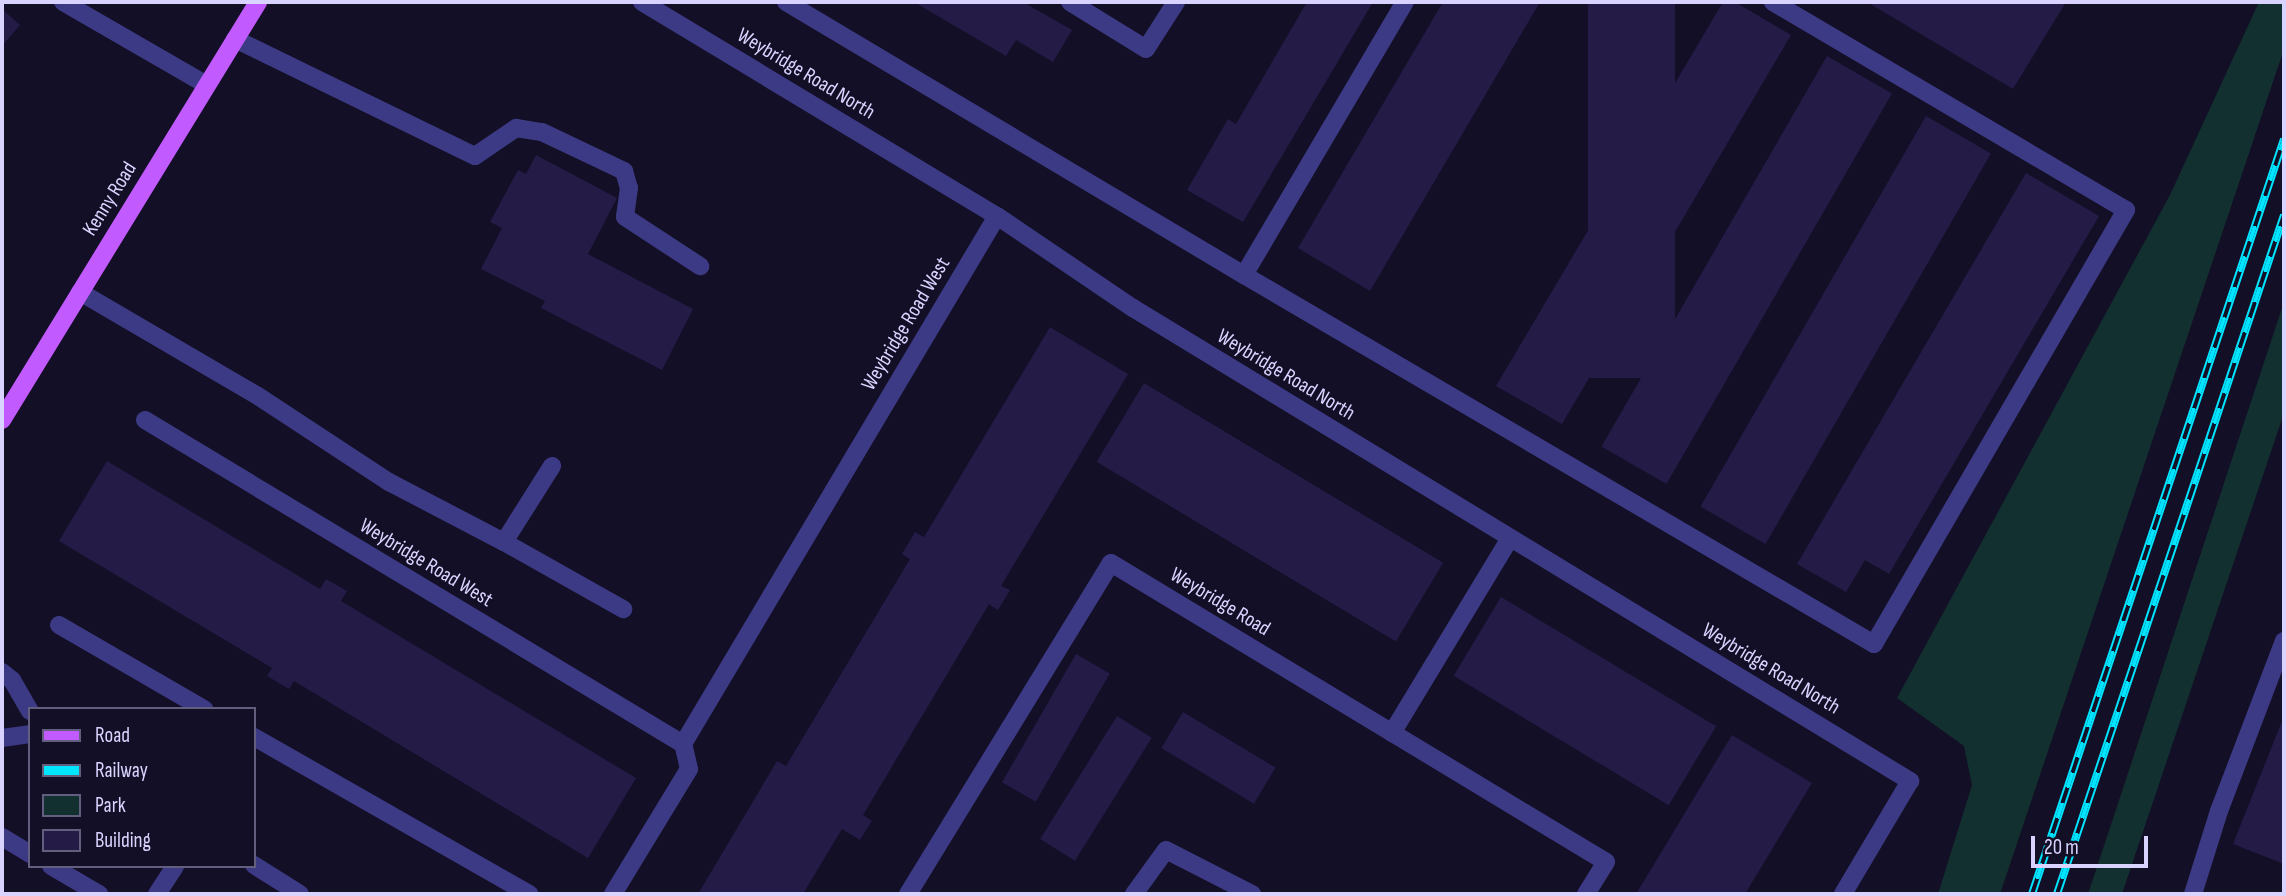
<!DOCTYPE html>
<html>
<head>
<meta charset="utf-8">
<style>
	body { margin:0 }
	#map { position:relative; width:2286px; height:896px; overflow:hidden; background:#130f26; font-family:"Sofia Sans Condensed",sans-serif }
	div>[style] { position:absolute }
	.green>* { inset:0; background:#12302f }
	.building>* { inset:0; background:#241b47; transform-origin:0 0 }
	.minor>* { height:18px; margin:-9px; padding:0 9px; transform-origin:9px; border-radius:9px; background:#3d3a85 }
	.major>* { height:18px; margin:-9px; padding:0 9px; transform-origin:9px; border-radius:9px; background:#c25bff }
	.rail>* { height:8px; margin-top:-4px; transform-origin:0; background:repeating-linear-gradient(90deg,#130f26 0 16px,#00e5ff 0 32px); box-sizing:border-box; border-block:2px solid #00e5ff }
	span { translate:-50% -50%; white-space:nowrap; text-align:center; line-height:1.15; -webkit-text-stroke:5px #130f26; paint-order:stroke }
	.street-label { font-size:21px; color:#d9d4ff }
	.frame { position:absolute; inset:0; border:4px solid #d9d4ff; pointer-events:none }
	.legend { position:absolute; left:28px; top:707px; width:228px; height:161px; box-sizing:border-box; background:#130f26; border:2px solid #625e7d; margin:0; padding:9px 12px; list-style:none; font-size:21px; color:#d9d4ff }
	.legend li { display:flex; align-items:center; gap:14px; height:35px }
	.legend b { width:35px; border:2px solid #625e7d }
	.scale { position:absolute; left:2031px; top:836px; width:117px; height:32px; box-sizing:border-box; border:4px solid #d9d4ff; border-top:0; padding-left:9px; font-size:21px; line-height:24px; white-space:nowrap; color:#d9d4ff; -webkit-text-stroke:5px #130f26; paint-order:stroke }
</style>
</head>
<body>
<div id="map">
	<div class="green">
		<i style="clip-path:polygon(2259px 2px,2284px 2px,2284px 49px,2000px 894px,1938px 894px,1972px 785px,1964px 746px,1897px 698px,2170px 195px)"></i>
		<i style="clip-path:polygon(2284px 302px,2284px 413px,2122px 894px,2088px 894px)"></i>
	</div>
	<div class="building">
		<i style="clip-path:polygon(914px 2px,1023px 2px,1072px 30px,1053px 62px,1016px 40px,1006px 56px)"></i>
		<i style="clip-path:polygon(1307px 2px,1373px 2px,1243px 222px,1187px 190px,1228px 119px,1236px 124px)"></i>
		<i style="clip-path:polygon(1443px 2px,1540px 2px,1370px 291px,1298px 248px)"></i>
		<i style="left:1588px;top:2px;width:87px;height:376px"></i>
		<i style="clip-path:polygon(1723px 2px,1735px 2px,1791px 35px,1562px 424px,1496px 386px)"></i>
		<i style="clip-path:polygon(1867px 2px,2066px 2px,2013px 89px)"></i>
		<i style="clip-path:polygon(2px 9px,20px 25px,2px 46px)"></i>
		<i style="left:1827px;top:56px;width:75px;height:451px;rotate:30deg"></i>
		<i style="left:1926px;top:116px;width:75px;height:451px;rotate:30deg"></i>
		<i style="clip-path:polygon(536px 155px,617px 198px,588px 254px,693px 309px,662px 370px,541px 308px,545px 301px,481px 269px,502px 228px,490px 222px,518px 170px,526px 174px)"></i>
		<i style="clip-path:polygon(2026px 173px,2099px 216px,1889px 574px,1865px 560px,1846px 592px,1797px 564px)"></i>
		<i style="clip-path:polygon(1050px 327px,1128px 374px,1001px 586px,1010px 590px,998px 610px,989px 604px,863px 815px,872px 821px,860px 840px,842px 829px,803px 894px,698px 894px,777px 761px,786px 766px,910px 559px,902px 554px,915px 532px,924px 537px)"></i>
		<i style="left:1144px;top:383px;width:349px;height:92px;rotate:31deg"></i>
		<i style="clip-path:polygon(107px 461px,320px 589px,326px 579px,347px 591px,341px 601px,636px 778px,588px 858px,294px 681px,289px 689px,267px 676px,272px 668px,59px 541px)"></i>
		<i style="left:1501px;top:597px;width:251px;height:92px;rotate:31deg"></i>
		<i style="left:1076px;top:654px;width:39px;height:148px;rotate:30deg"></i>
		<i style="left:1183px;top:712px;width:108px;height:42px;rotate:31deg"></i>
		<i style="left:1117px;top:716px;width:41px;height:145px;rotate:32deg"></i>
		<i style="clip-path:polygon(2284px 716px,2284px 864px,2233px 844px)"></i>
		<i style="clip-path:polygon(1732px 735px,1812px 783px,1745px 894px,1636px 894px)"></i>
	</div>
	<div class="minor">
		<i style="left:63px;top:2px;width:166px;rotate:30deg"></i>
		<i style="left:642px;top:2px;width:415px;rotate:31.1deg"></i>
		<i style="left:997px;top:216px;width:164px;rotate:34.1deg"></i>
		<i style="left:1133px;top:308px;width:910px;rotate:31.33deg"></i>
		<i style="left:1910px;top:781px;width:131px;rotate:120.7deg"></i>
		<i style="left:786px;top:2px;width:533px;rotate:30.8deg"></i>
		<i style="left:1244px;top:275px;width:317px;rotate:-59.5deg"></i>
		<i style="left:1070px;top:2px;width:89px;rotate:31.7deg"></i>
		<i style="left:1146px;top:49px;width:56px;rotate:-57.4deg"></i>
		<i style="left:235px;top:39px;width:267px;rotate:26deg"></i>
		<i style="left:475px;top:156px;width:50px;rotate:-34.3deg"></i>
		<i style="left:516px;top:128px;width:26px;rotate:9deg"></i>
		<i style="left:542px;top:132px;width:91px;rotate:25.4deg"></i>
		<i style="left:624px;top:171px;width:18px;rotate:74deg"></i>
		<i style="left:629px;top:188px;width:29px;rotate:98deg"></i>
		<i style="left:625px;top:217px;width:90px;rotate:33.2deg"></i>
		<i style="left:1244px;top:275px;width:730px;rotate:30.36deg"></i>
		<i style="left:1874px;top:644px;width:502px;rotate:-59.86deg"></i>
		<i style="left:2126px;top:210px;width:410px;rotate:-149.5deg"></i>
		<i style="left:80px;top:292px;width:206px;rotate:30.3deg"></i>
		<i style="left:258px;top:396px;width:157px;rotate:33.3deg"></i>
		<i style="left:389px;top:482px;width:130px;rotate:27.6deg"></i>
		<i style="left:504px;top:542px;width:90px;rotate:-57.7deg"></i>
		<i style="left:145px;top:420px;width:628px;rotate:31.06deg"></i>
		<i style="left:504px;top:542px;width:137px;rotate:29.4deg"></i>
		<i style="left:59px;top:625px;width:168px;rotate:30.1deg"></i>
		<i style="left:2px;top:672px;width:13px;rotate:39deg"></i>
		<i style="left:12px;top:680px;width:36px;rotate:60deg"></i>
		<i style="left:1392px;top:733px;width:228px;rotate:-58.8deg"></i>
		<i style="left:254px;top:737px;width:317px;rotate:29.7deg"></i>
		<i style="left:2px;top:738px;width:28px;rotate:-8deg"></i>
		<i style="left:2px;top:837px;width:33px;rotate:31deg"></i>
		<i style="left:254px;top:865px;width:54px;rotate:32.2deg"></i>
		<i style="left:51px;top:866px;width:56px;rotate:30.3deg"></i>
		<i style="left:157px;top:894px;width:33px;rotate:-57deg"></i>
		<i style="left:613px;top:894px;width:146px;rotate:-58.7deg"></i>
		<i style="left:689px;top:769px;width:26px;rotate:-103deg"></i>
		<i style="left:683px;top:744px;width:614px;rotate:-59.26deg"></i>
		<i style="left:908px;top:894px;width:388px;rotate:-58.5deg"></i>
		<i style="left:1111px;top:563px;width:578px;rotate:31.13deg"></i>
		<i style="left:1606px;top:862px;width:38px;rotate:122deg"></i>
		<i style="left:1134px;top:894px;width:54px;rotate:-54deg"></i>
		<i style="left:1166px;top:850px;width:97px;rotate:27.1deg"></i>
		<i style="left:2193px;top:894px;width:87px;rotate:-72.6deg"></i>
		<i style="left:2219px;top:811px;width:182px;rotate:-69.1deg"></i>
	</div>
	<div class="major">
		<i style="left:2px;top:420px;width:490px;rotate:-58.5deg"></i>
	</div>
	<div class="rail">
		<i style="left:2032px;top:894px;width:796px;rotate:-71.54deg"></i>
		<i style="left:2057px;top:894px;width:716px;rotate:-71.51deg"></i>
	</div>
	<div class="street-label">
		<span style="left:806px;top:74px;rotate:31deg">Weybridge Road North</span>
		<span style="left:110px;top:199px;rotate:-58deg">Kenny Road</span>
		<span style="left:906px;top:324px;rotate:-59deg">Weybridge Road West</span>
		<span style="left:1286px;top:375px;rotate:31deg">Weybridge Road North</span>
		<span style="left:426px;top:563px;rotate:31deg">Weybridge Road West</span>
		<span style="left:1220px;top:602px;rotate:31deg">Weybridge Road</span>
		<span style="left:1771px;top:669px;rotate:31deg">Weybridge Road North</span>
	</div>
	<div class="frame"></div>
	<ul class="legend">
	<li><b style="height:9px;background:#c25bff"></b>Road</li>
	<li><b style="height:9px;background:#00e5ff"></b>Railway</li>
	<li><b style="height:19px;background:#12302f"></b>Park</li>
	<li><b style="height:19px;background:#241b47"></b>Building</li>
	</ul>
	<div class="scale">20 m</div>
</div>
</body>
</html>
